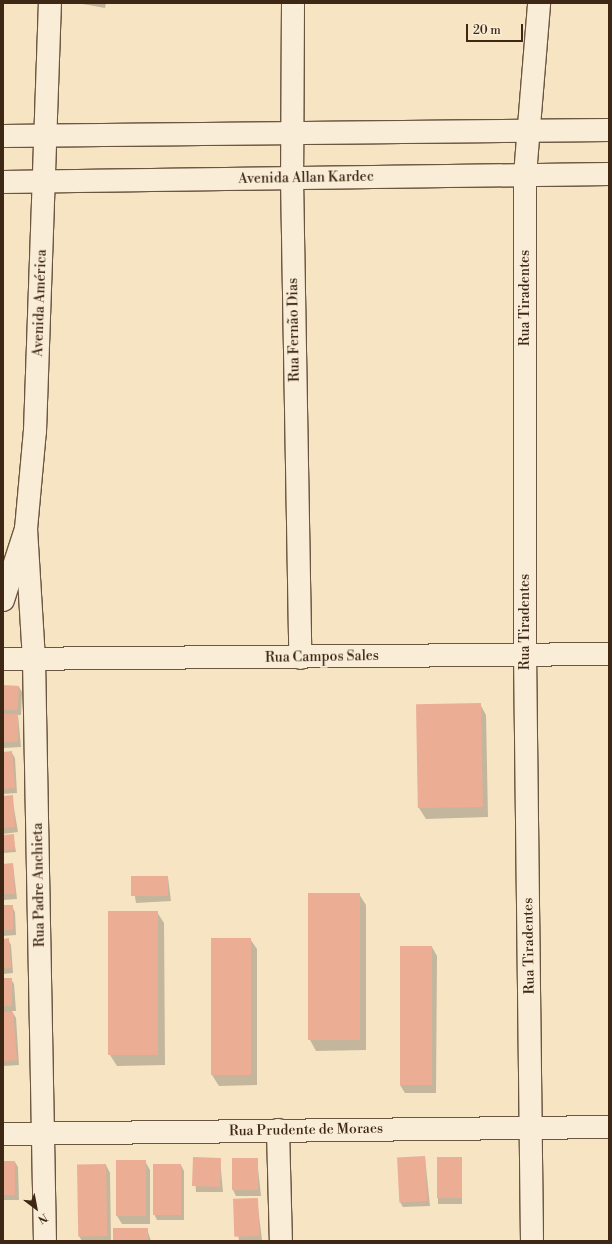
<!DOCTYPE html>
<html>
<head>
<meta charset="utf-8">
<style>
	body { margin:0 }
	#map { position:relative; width:612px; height:1244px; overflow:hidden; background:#f6e4c3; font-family:"Libre Bodoni",serif }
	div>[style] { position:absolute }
	.shadow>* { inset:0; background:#0003; transform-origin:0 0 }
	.building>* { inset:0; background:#ecad95; transform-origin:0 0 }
	.roads { filter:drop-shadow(1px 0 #6c5640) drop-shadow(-1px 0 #6c5640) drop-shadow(0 1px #6c5640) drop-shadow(0 -1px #6c5640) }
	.street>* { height:22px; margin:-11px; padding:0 11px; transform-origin:11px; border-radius:11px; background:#f9edd8 }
	.secondary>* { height:22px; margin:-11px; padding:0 11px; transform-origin:11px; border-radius:11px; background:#f9edd8 }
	span { translate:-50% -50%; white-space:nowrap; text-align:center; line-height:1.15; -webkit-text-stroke:3.5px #f9edd8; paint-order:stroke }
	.street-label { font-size:14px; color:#3e2714 }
	.frame { position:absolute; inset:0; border:4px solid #3e2714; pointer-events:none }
	.north { position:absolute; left:16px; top:1188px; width:40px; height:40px; -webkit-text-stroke:3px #f9edd8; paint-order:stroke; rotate:148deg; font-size:11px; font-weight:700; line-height:16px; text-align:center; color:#3e2714 }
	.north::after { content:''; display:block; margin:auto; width:14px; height:18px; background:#3e2714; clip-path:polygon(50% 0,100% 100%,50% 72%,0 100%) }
	.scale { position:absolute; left:466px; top:24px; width:57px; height:18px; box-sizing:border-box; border:2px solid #3e2714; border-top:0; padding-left:5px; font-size:12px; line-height:14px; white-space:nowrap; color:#3e2714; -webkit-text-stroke:3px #f9edd8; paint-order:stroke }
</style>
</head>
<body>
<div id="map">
	<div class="shadow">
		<i style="clip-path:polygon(77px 3px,106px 3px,105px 8px)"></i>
		<i style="clip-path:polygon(3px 686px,19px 687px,22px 692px,21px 715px,18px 715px,21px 747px,3px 748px)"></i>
		<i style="clip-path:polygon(480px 704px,486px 715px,488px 817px,426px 819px,419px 808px)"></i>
		<i style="clip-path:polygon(3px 753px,12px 753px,15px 758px,17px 793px,3px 794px)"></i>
		<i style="clip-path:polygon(12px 796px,18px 832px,3px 834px,3px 797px)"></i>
		<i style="clip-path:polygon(13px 835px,16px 852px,3px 853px,3px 836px)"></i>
		<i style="clip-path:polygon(13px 864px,17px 899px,3px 900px,3px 865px)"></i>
		<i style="clip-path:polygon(168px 877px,171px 901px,136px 903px,132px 878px)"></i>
		<i style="clip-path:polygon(359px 894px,366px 905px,366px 1050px,316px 1051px,310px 1040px,309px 895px)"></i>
		<i style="clip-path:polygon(3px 906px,12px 906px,15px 912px,16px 935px,3px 936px)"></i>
		<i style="clip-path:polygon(157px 912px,164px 923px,165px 1065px,117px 1066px,110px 1055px,109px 913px)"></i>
		<i style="clip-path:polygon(250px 939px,257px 949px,257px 1085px,219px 1086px,212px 1075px)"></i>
		<i style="clip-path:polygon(3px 940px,8px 940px,11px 945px,13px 973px,3px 974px)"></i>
		<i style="clip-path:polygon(432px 947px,437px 956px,436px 1093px,405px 1093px,400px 1085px)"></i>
		<i style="clip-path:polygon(3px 979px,11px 979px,14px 984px,16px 1011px,12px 1011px,16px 1018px,19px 1065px,3px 1066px)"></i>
		<i style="clip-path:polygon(425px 1157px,430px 1206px,403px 1207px,400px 1202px)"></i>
		<i style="clip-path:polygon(194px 1158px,220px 1159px,223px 1192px,196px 1192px)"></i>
		<i style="left:438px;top:1158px;width:24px;height:46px"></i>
		<i style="clip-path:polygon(257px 1159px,261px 1196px,236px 1196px,233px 1190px)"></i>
		<i style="clip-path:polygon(117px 1161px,145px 1161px,150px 1170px,150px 1224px,122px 1224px,117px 1216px)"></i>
		<i style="clip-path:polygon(3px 1162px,15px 1162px,18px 1167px,19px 1200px,3px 1200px)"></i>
		<i style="clip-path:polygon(106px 1165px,110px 1173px,111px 1241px,82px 1241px,79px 1236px)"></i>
		<i style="clip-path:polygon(181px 1165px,184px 1171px,184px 1220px,157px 1220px,154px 1214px)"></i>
		<i style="left:257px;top:1199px;width:42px;height:23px;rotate:83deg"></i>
		<i style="clip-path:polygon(147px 1229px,151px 1241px,114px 1241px)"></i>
	</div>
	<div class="building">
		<i style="left:3px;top:685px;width:16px;height:24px;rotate:4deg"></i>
		<i style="left:481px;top:703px;width:104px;height:65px;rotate:89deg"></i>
		<i style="left:3px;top:714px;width:15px;height:28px"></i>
		<i style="clip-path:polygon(12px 751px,15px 788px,3px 789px,3px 752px)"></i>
		<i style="clip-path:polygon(13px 795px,15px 827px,3px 828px,3px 796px)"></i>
		<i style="clip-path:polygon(14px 834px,15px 849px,3px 851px,3px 835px)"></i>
		<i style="clip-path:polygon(13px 863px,15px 894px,3px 894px,3px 864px)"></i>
		<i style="left:168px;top:876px;width:20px;height:37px;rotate:90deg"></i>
		<i style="left:360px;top:893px;width:147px;height:52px;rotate:90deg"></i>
		<i style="left:3px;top:905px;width:10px;height:25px"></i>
		<i style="left:158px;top:911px;width:144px;height:50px;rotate:90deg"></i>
		<i style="clip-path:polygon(9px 938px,11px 968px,3px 968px,3px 939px)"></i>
		<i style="left:211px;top:938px;width:40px;height:137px"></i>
		<i style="left:400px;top:946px;width:32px;height:139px"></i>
		<i style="left:3px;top:978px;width:9px;height:28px"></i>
		<i style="clip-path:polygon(3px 1012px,13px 1012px,17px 1060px,3px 1061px)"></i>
		<i style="left:425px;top:1156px;width:45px;height:28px;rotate:87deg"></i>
		<i style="left:193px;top:1157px;width:28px;height:29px;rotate:2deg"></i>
		<i style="left:437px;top:1157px;width:25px;height:41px"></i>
		<i style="left:258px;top:1158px;width:32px;height:26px;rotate:90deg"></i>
		<i style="left:116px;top:1160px;width:30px;height:56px"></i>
		<i style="left:3px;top:1161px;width:12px;height:34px"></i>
		<i style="left:106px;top:1164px;width:72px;height:29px;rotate:89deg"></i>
		<i style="left:153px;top:1164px;width:28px;height:51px"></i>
		<i style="left:258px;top:1198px;width:38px;height:25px;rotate:88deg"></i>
		<i style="left:148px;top:1228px;width:13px;height:35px;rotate:90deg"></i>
	</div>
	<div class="roads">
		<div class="street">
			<i style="left:293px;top:3px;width:175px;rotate:90.3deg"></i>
			<i style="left:292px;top:178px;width:480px;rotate:89deg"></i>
			<i style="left:26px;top:529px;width:130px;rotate:86.5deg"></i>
			<i style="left:34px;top:659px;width:582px;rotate:88.92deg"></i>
			<i style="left:3px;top:659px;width:606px;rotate:-0.47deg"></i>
			<i style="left:278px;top:1130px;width:111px;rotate:88.5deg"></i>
			<i style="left:3px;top:1134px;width:606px;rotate:-0.66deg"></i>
			<i style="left:532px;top:1241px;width:586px;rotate:-90.68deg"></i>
			<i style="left:525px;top:655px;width:480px;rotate:-90deg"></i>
			<i style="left:525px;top:175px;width:173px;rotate:-85.3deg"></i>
		</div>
		<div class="secondary">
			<i style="left:3px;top:136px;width:606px;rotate:-0.57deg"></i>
			<i style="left:3px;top:182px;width:606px;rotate:-0.76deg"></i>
			<i style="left:3px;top:600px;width:75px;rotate:-72.1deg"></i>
			<i style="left:26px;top:529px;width:98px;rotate:-84.8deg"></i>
			<i style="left:35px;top:431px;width:428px;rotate:-88deg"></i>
		</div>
	</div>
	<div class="street-label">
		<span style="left:306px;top:178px;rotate:-1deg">Avenida Allan Kardec</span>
		<span style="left:525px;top:298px;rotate:-90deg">Rua Tiradentes</span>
		<span style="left:40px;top:303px;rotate:-88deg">Avenida América</span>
		<span style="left:294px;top:330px;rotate:-91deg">Rua Fernão Dias</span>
		<span style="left:525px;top:622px;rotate:-90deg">Rua Tiradentes</span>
		<span style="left:322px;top:657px;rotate:-1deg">Rua Campos Sales</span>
		<span style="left:39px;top:885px;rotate:-91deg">Rua Padre Anchieta</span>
		<span style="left:529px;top:946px;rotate:-91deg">Rua Tiradentes</span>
		<span style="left:306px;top:1130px;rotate:-1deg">Rua Prudente de Moraes</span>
	</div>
	<div class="frame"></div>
	<div class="north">N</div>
	<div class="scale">20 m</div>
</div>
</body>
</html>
